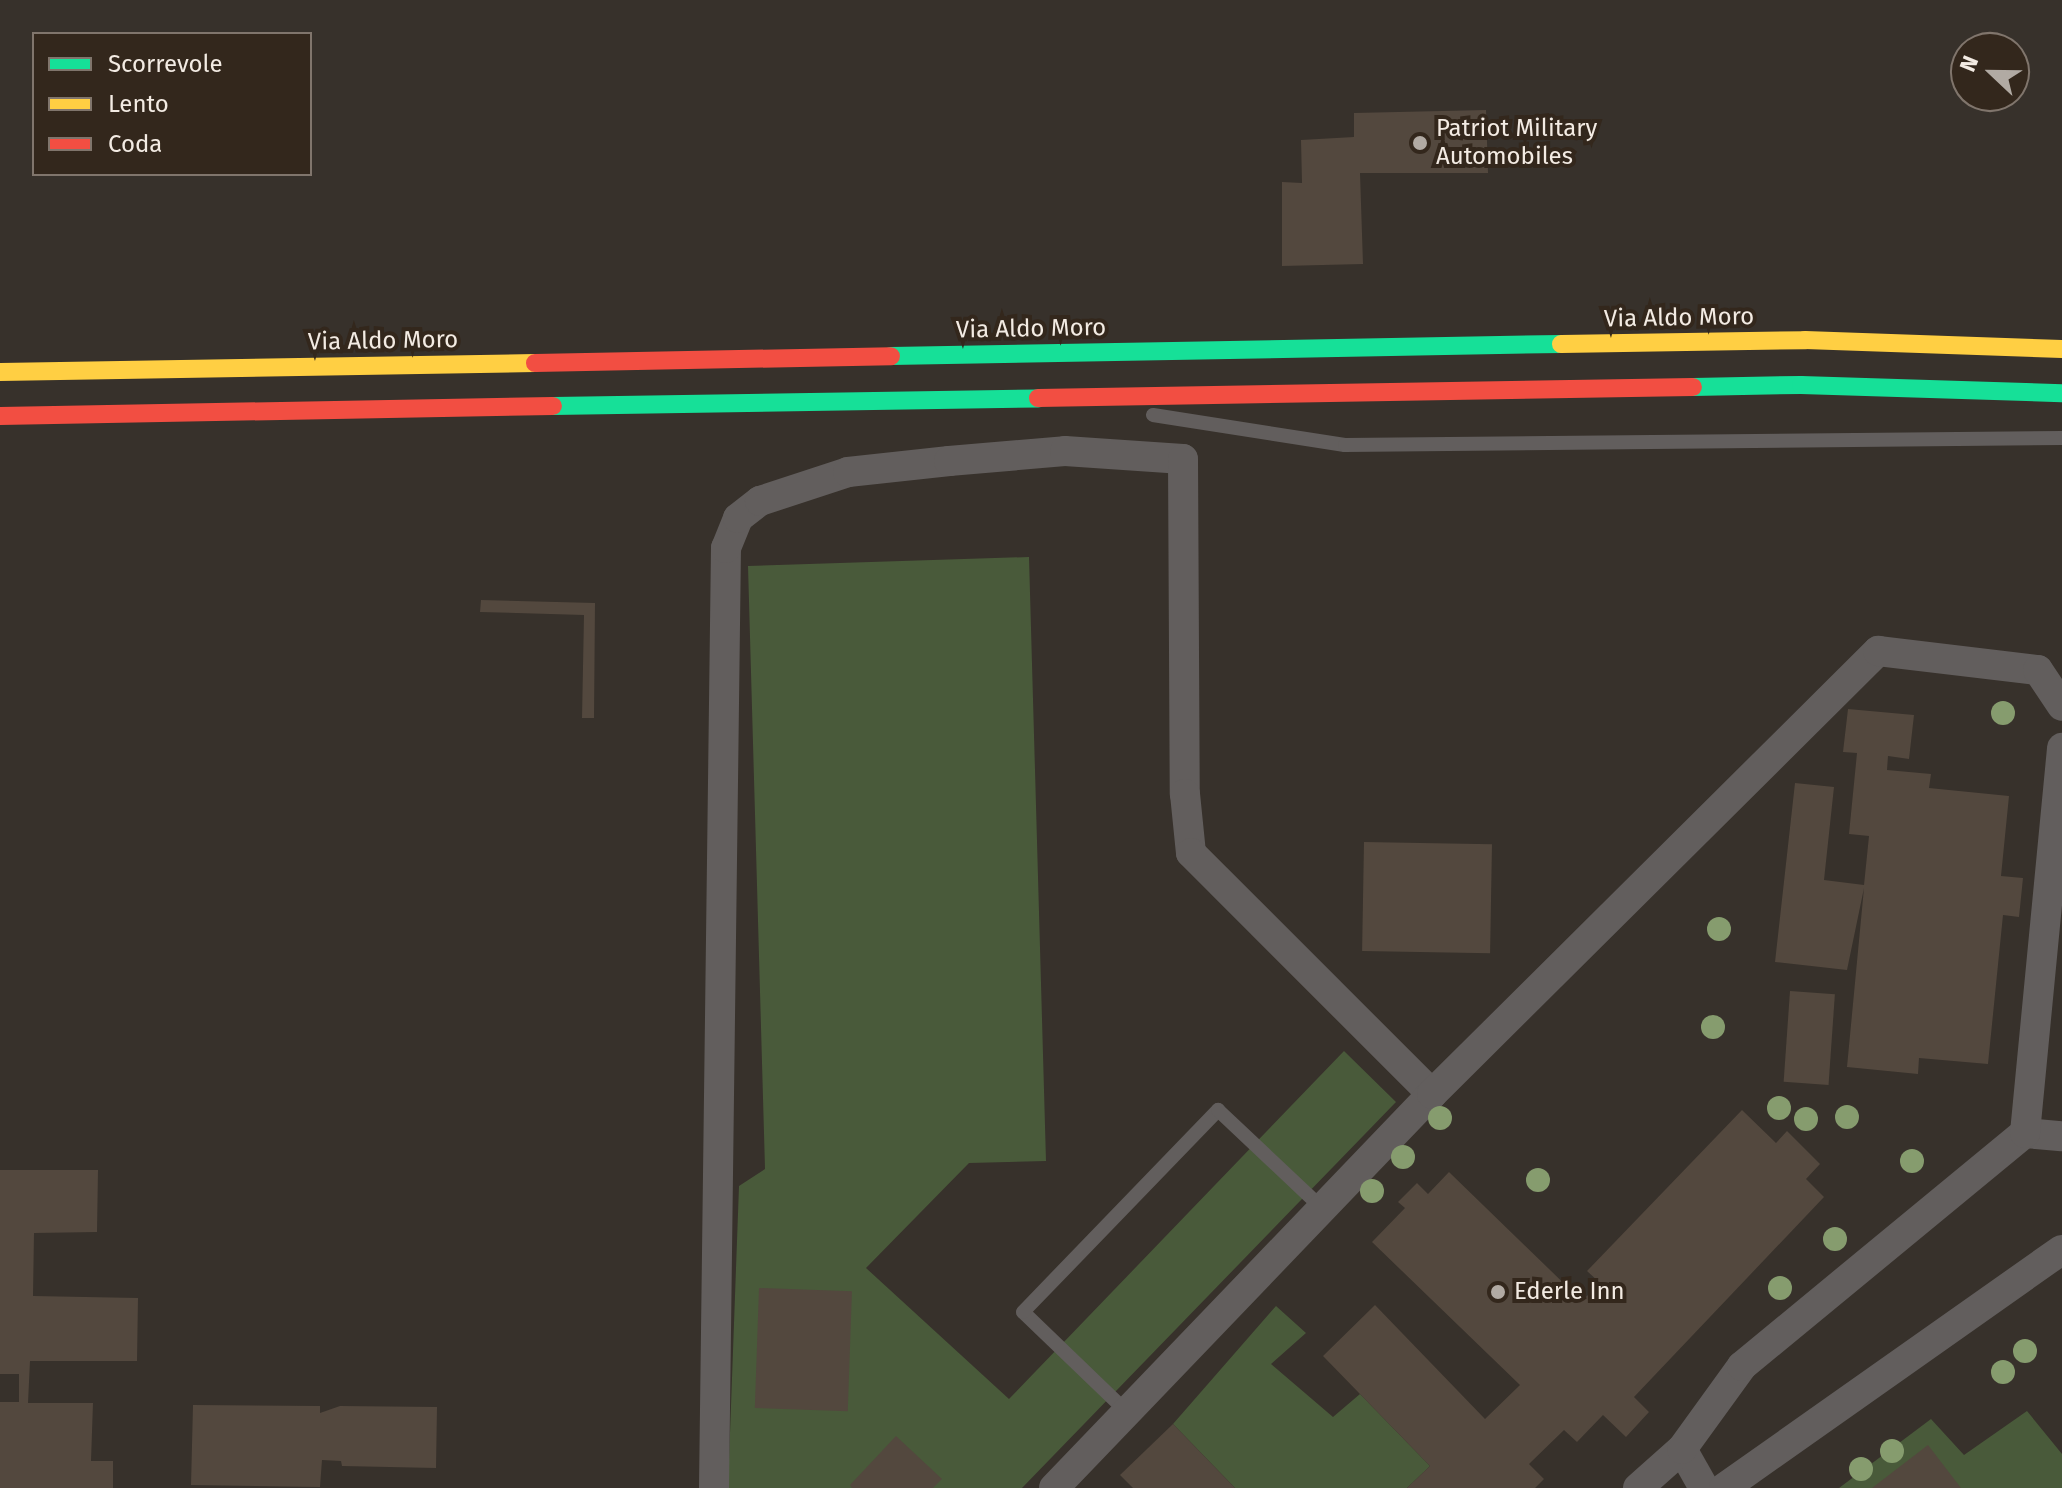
<!DOCTYPE html>
<html>
<head>
<meta charset="utf-8">
<style>
	body { margin:0 }
	#map { position:relative; width:2062px; height:1488px; overflow:hidden; background:#37312b; font-family:"Fira Sans",sans-serif }
	div>[style] { position:absolute }
	.green>* { inset:0; background:#495a3a }
	.building>* { inset:0; background:#53483e; transform-origin:0 0 }
	.lane>* { height:14px; margin:-7px; padding:0 7px; transform-origin:7px; border-radius:7px; background:#625e5d }
	.street>* { height:30px; margin:-15px; padding:0 15px; transform-origin:15px; border-radius:15px; background:#625e5d }
	.fast>* { height:18px; margin:-9px; padding:0 9px; transform-origin:9px; border-radius:9px; background:#16e098 }
	.slow>* { height:18px; margin:-9px; padding:0 9px; transform-origin:9px; border-radius:9px; background:#ffcf43 }
	.jam>* { height:18px; margin:-9px; padding:0 9px; transform-origin:9px; border-radius:9px; background:#f24e42 }
	.trees>* { width:24px; height:24px; margin:-12px; border-radius:50%; background:#869c6e }
	.dots>* { width:22px; height:22px; translate:-50% -50%; box-sizing:border-box; border:4px solid #33271c; border-radius:50% }
	span { translate:-50% -50%; white-space:nowrap; text-align:center; line-height:1.15; -webkit-text-stroke:8px #33271c; paint-order:stroke }
	.poi-label { font-size:24px; color:#f3ebe3 }
	.left { translate:0 -50%; text-align:left }
	.street-label { font-size:24px; color:#f3ebe3 }
	.legend { position:absolute; left:32px; top:32px; width:280px; height:144px; box-sizing:border-box; background:#33271c; border:2px solid #80756c; margin:0; padding:10px 14px; list-style:none; font-size:24px; color:#f3ebe3 }
	.legend li { display:flex; align-items:center; gap:16px; height:40px }
	.legend b { width:40px; border:2px solid #80756c }
	.north { position:absolute; left:1950px; top:32px; width:80px; height:80px; box-sizing:border-box; background:#33271c; border:2px solid #80756c; border-radius:50%; rotate:292deg; font-size:22px; font-weight:700; line-height:32px; text-align:center; color:#f3ebe3 }
	.north::after { content:''; display:block; margin:auto; width:28px; height:36px; background:#b1aaa3; clip-path:polygon(50% 0,100% 100%,50% 72%,0 100%) }
</style>
</head>
<body>
<div id="map">
	<div class="green">
		<i style="clip-path:polygon(1029px 557px,1046px 1161px,969px 1163px,866px 1268px,1009px 1399px,1344px 1051px,1396px 1102px,1022px 1488px,728px 1488px,739px 1186px,765px 1169px,748px 566px)"></i>
		<i style="clip-path:polygon(1276px 1306px,1306px 1333px,1271px 1364px,1333px 1417px,1360px 1394px,1430px 1466px,1407px 1488px,1235px 1488px,1173px 1424px)"></i>
		<i style="clip-path:polygon(2027px 1411px,2062px 1454px,2062px 1488px,1839px 1488px,1931px 1419px,1964px 1455px)"></i>
	</div>
	<div class="building">
		<i style="clip-path:polygon(1486px 110px,1488px 173px,1360px 173px,1363px 264px,1282px 266px,1282px 182px,1302px 183px,1301px 140px,1354px 137px,1354px 113px)"></i>
		<i style="clip-path:polygon(481px 600px,595px 603px,594px 718px,582px 718px,584px 615px,480px 612px)"></i>
		<i style="clip-path:polygon(1848px 709px,1914px 715px,1909px 759px,1888px 756px,1887px 770px,1931px 774px,1929px 788px,2009px 796px,2001px 876px,2023px 878px,2019px 917px,2003px 915px,1988px 1064px,1919px 1058px,1918px 1074px,1847px 1067px,1864px 888px,1847px 970px,1775px 962px,1795px 783px,1834px 787px,1824px 880px,1864px 885px,1869px 836px,1849px 834px,1857px 753px,1843px 752px)"></i>
		<i style="left:1364px;top:842px;width:128px;height:109px;rotate:1deg"></i>
		<i style="left:1790px;top:991px;width:45px;height:91px;rotate:4deg"></i>
		<i style="clip-path:polygon(1742px 1110px,1776px 1143px,1787px 1131px,1820px 1164px,1806px 1179px,1824px 1197px,1634px 1397px,1649px 1412px,1626px 1437px,1603px 1415px,1577px 1442px,1564px 1430px,1529px 1464px,1544px 1479px,1535px 1488px,1407px 1488px,1430px 1466px,1323px 1356px,1375px 1305px,1485px 1419px,1520px 1385px,1372px 1242px,1405px 1208px,1398px 1202px,1417px 1183px,1428px 1194px,1449px 1172px,1582px 1301px,1600px 1283px,1587px 1271px)"></i>
		<i style="clip-path:polygon(0 1170px,98px 1170px,97px 1232px,34px 1233px,33px 1296px,138px 1298px,137px 1361px,30px 1361px,28px 1403px,93px 1403px,91px 1461px,113px 1461px,113px 1488px,0 1488px,0 1402px,19px 1402px,19px 1374px,0 1374px)"></i>
		<i style="left:759px;top:1288px;width:93px;height:120px;rotate:2deg"></i>
		<i style="clip-path:polygon(193px 1405px,320px 1406px,320px 1413px,340px 1406px,437px 1407px,436px 1468px,342px 1466px,341px 1461px,322px 1460px,320px 1487px,191px 1485px)"></i>
		<i style="clip-path:polygon(1173px 1424px,1235px 1488px,1133px 1488px,1120px 1475px)"></i>
		<i style="clip-path:polygon(896px 1436px,942px 1479px,933px 1488px,852px 1488px,850px 1485px)"></i>
		<i style="clip-path:polygon(1928px 1445px,1961px 1488px,1872px 1488px)"></i>
	</div>
	<div class="lane">
		<i style="left:1153px;top:415px;width:194px;rotate:8.9deg"></i>
		<i style="left:1345px;top:445px;width:717px;rotate:-0.56deg"></i>
		<i style="left:1127px;top:1412px;width:144px;rotate:-136.1deg"></i>
		<i style="left:1023px;top:1312px;width:281px;rotate:-46deg"></i>
		<i style="left:1218px;top:1110px;width:143px;rotate:43.3deg"></i>
	</div>
	<div class="street">
		<i style="left:2025px;top:1133px;width:37px;rotate:5deg"></i>
		<i style="left:1682px;top:1449px;width:45px;rotate:60.6deg"></i>
		<i style="left:714px;top:1488px;width:940px;rotate:-89.27deg"></i>
		<i style="left:726px;top:548px;width:32px;rotate:-68deg"></i>
		<i style="left:738px;top:518px;width:28px;rotate:-38deg"></i>
		<i style="left:760px;top:501px;width:93px;rotate:-18.2deg"></i>
		<i style="left:848px;top:472px;width:102px;rotate:-6.2deg"></i>
		<i style="left:949px;top:461px;width:116px;rotate:-4.9deg"></i>
		<i style="left:1065px;top:451px;width:118px;rotate:3.9deg"></i>
		<i style="left:1183px;top:459px;width:335px;rotate:89.7deg"></i>
		<i style="left:1185px;top:794px;width:59px;rotate:84.2deg"></i>
		<i style="left:1191px;top:853px;width:341px;rotate:45deg"></i>
		<i style="left:1054px;top:1488px;width:546px;rotate:-46.19deg"></i>
		<i style="left:1432px;top:1094px;width:629px;rotate:-44.81deg"></i>
		<i style="left:1878px;top:651px;width:161px;rotate:6.8deg"></i>
		<i style="left:2038px;top:670px;width:43px;rotate:56.3deg"></i>
		<i style="left:1638px;top:1488px;width:59px;rotate:-41.6deg"></i>
		<i style="left:1682px;top:1449px;width:102px;rotate:-54.1deg"></i>
		<i style="left:1742px;top:1366px;width:367px;rotate:-39.5deg"></i>
		<i style="left:2025px;top:1133px;width:387px;rotate:-84.5deg"></i>
		<i style="left:1724px;top:1488px;width:413px;rotate:-35.2deg"></i>
	</div>
	<div class="fast">
		<i style="left:891px;top:356px;width:670px;rotate:-1.03deg"></i>
		<i style="left:1693px;top:387px;width:108px;rotate:-1.1deg"></i>
		<i style="left:1801px;top:385px;width:261px;rotate:1.8deg"></i>
		<i style="left:553px;top:406px;width:485px;rotate:-0.9deg"></i>
	</div>
	<div class="slow">
		<i style="left:1561px;top:344px;width:244px;rotate:-0.9deg"></i>
		<i style="left:1805px;top:340px;width:257px;rotate:2deg"></i>
		<i style="left:0;top:372px;width:535px;rotate:-0.96deg"></i>
	</div>
	<div class="jam">
		<i style="left:535px;top:363px;width:356px;rotate:-1.1deg"></i>
		<i style="left:1038px;top:398px;width:655px;rotate:-0.96deg"></i>
		<i style="left:0;top:416px;width:553px;rotate:-1.04deg"></i>
	</div>
	<div class="trees">
		<i style="left:2003px;top:713px"></i>
		<i style="left:1719px;top:929px"></i>
		<i style="left:1713px;top:1027px"></i>
		<i style="left:1779px;top:1108px"></i>
		<i style="left:1847px;top:1117px"></i>
		<i style="left:1440px;top:1118px"></i>
		<i style="left:1806px;top:1119px"></i>
		<i style="left:1403px;top:1157px"></i>
		<i style="left:1912px;top:1161px"></i>
		<i style="left:1538px;top:1180px"></i>
		<i style="left:1372px;top:1191px"></i>
		<i style="left:1835px;top:1239px"></i>
		<i style="left:1780px;top:1288px"></i>
		<i style="left:2025px;top:1351px"></i>
		<i style="left:2003px;top:1372px"></i>
		<i style="left:1892px;top:1451px"></i>
		<i style="left:1861px;top:1469px"></i>
	</div>
	<div class="dots">
		<i style="left:1420px;top:143px;background:#b1aaa3"></i>
		<i style="left:1498px;top:1292px;background:#b1aaa3"></i>
	</div>
	<div class="poi-label">
		<span class="left" style="left:1436px;top:143px">Patriot Military<br>Automobiles</span>
		<span class="left" style="left:1514px;top:1292px">Ederle Inn</span>
	</div>
	<div class="street-label">
		<span style="left:1679px;top:318px;rotate:-1deg">Via Aldo Moro</span>
		<span style="left:1031px;top:329px;rotate:-1deg">Via Aldo Moro</span>
		<span style="left:383px;top:341px;rotate:-1deg">Via Aldo Moro</span>
	</div>
	<ul class="legend">
	<li><b style="height:10px;background:#16e098"></b>Scorrevole</li>
	<li><b style="height:10px;background:#ffcf43"></b>Lento</li>
	<li><b style="height:10px;background:#f24e42"></b>Coda</li>
	</ul>
	<div class="north">N</div>
</div>
</body>
</html>
